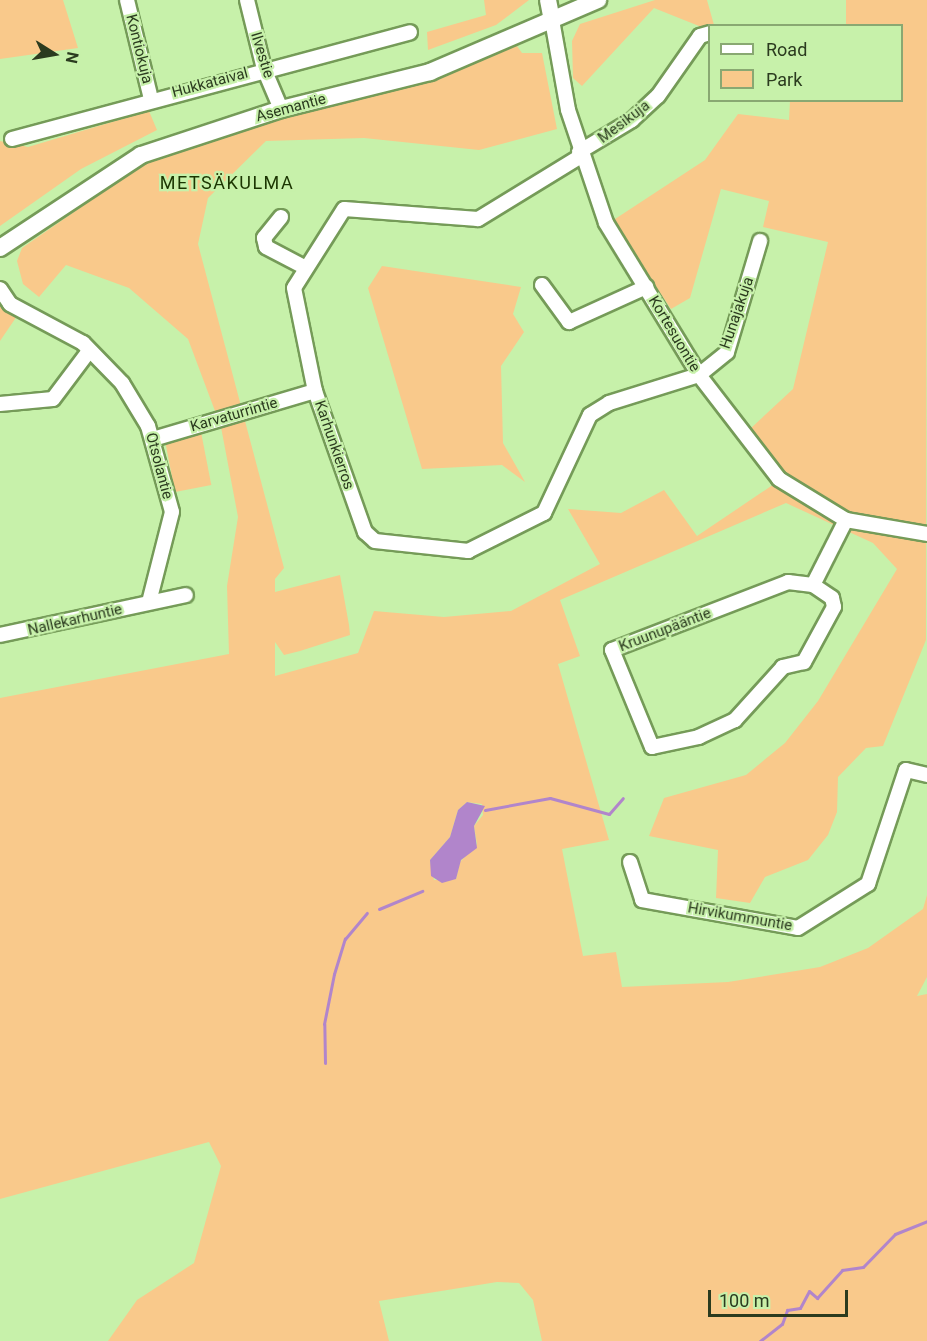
<!DOCTYPE html>
<html>
<head>
<meta charset="utf-8">
<style>
	body { margin:0 }
	#map { position:relative; width:927px; height:1341px; overflow:hidden; background:#c7f1aa; font-family:Roboto,sans-serif }
	div>[style] { position:absolute }
	.green>* { inset:0; background:#f9c98b; transform-origin:0 0 }
	.water>* { inset:0; background:#b185cb }
	.stream>* { height:3px; margin:-1.5px; padding:0 1.5px; transform-origin:1.5px; border-radius:1.5px; background:#b185cb }
	.roads { filter:drop-shadow(2px 0 #759b58) drop-shadow(-2px 0 #759b58) drop-shadow(0 2px #759b58) drop-shadow(0 -2px #759b58) }
	.minor>* { height:14px; margin:-7px; padding:0 7px; transform-origin:7px; border-radius:7px; background:#fff }
	.major>* { height:16px; margin:-8px; padding:0 8px; transform-origin:8px; border-radius:8px; background:#fff }
	span { translate:-50% -50%; white-space:nowrap; text-align:center; line-height:1.15; -webkit-text-stroke:4.5px #c7f1aa; paint-order:stroke }
	.street-label { font-size:15px; color:#2b3b1f }
	.quarter-label { font-size:18px; color:#1b3501; letter-spacing:1.5px }
	.legend { position:absolute; left:708px; top:24px; width:195px; height:78px; box-sizing:border-box; background:#c7f1aa; border:2px solid #89a872; margin:0; padding:8px 10px; list-style:none; font-size:18px; color:#2b3b1f }
	.legend li { display:flex; align-items:center; gap:12px; height:30px }
	.legend b { width:30px; border:2px solid #89a872 }
	.north { position:absolute; left:24px; top:24px; width:60px; height:60px; -webkit-text-stroke:4px #c7f1aa; paint-order:stroke; rotate:101deg; font-size:16px; font-weight:700; line-height:24px; text-align:center; color:#2b3b1f }
	.north::after { content:''; display:block; margin:auto; width:21px; height:27px; background:#2b3b1f; clip-path:polygon(50% 0,100% 100%,50% 72%,0 100%) }
	.scale { position:absolute; left:708px; top:1290px; width:140px; height:27px; box-sizing:border-box; border:3px solid #2b3b1f; border-top:0; padding-left:8px; font-size:18px; line-height:21px; white-space:nowrap; color:#2b3b1f; -webkit-text-stroke:4px #c7f1aa; paint-order:stroke }
</style>
</head>
<body>
<div id="map">
	<div class="green">
		<i style="clip-path:polygon(0 0,63px 0,78px 48px,0 59px)"></i>
		<i style="clip-path:polygon(484px 0,529px 0,496px 25px,428px 50px,427px 32px,486px 15px)"></i>
		<i style="clip-path:polygon(655px 0,707px 0,714px 25px,709px 30px,654px 8px,582px 86px,573px 78px,572px 41px,580px 24px)"></i>
		<i style="clip-path:polygon(evenodd,846px 0,927px 0,926px 640px,883px 746px,866px 748px,838px 777px,837px 812px,828px 835px,808px 860px,765px 877px,750px 903px,716px 898px,718px 850px,649px 836px,664px 798px,746px 775px,785px 743px,818px 701px,897px 569px,873px 543px,786px 503px,560px 600px,580px 656px,558px 664px,609px 840px,562px 849px,583px 956px,616px 952px,622px 987px,728px 982px,820px 967px,868px 948px,923px 909px,927px 895px,927px 977px,917px 996px,927px 994px,927px 1341px,542px 1341px,533px 1300px,519px 1283px,497px 1282px,379px 1301px,389px 1341px,108px 1341px,137px 1300px,194px 1263px,221px 1166px,209px 1142px,0 1199px,0 698px,229px 654px,227px 586px,238px 517px,221px 427px,188px 339px,129px 288px,66px 265px,39px 297px,23px 284px,17px 261px,22px 248px,142px 165px,205px 140px,425px 79px,517px 46px,522px 53px,542px 53px,557px 129px,479px 150px,364px 138px,266px 141px,208px 198px,198px 244px,284px 568px,275px 579px,275px 592px,340px 575px,349px 625px,350px 635px,300px 651px,284px 655px,275px 642px,275px 676px,358px 653px,374px 611px,444px 617px,511px 611px,600px 564px,568px 509px,621px 513px,664px 490px,697px 536px,786px 476px,750px 429px,793px 389px,828px 242px,763px 227px,769px 201px,721px 189px,690px 298px,671px 309px,612px 221px,705px 160px,738px 114px,789px 120px,790px 101px,902px 100px,902px 26px,846px 25px,846px 0,467px 802px,482px 804px,483px 815px,474px 826px,477px 844px,460px 862px,456px 879px,434px 880px,430px 860px,450px 837px,458px 810px,467px 802px)"></i>
		<i style="clip-path:polygon(149px 111px,157px 130px,81px 169px,0 226px,0 141px,28px 147px)"></i>
		<i style="clip-path:polygon(382px 266px,521px 287px,513px 314px,524px 332px,501px 366px,503px 443px,525px 482px,502px 465px,422px 469px,368px 288px)"></i>
		<i style="clip-path:polygon(0 297px,17px 316px,0 341px)"></i>
		<i style="left:201px;top:432px;width:54px;height:37px;rotate:79deg"></i>
	</div>
	<div class="water">
		<i style="clip-path:polygon(467px 802px,485px 806px,474px 826px,477px 848px,461px 860px,456px 879px,442px 883px,431px 876px,430px 860px,450px 837px,458px 810px)"></i>
	</div>
	<div class="stream">
		<i style="left:485px;top:810px;width:66px;rotate:-10.5deg"></i>
		<i style="left:550px;top:798px;width:61px;rotate:15.2deg"></i>
		<i style="left:609px;top:814px;width:21px;rotate:-49deg"></i>
		<i style="left:379px;top:909px;width:47px;rotate:-22.7deg"></i>
		<i style="left:325px;top:1063px;width:39px;rotate:-91deg"></i>
		<i style="left:324px;top:1024px;width:51px;rotate:-78.7deg"></i>
		<i style="left:334px;top:974px;width:37px;rotate:-73deg"></i>
		<i style="left:345px;top:939px;width:34px;rotate:-50deg"></i>
		<i style="left:760px;top:1341px;width:28px;rotate:-38deg"></i>
		<i style="left:782px;top:1324px;width:15px;rotate:-70deg"></i>
		<i style="left:787px;top:1310px;width:13px;rotate:-9deg"></i>
		<i style="left:800px;top:1308px;width:19px;rotate:-62deg"></i>
		<i style="left:809px;top:1291px;width:11px;rotate:41deg"></i>
		<i style="left:817px;top:1298px;width:38px;rotate:-48deg"></i>
		<i style="left:842px;top:1270px;width:21px;rotate:-8deg"></i>
		<i style="left:863px;top:1267px;width:46px;rotate:-45.9deg"></i>
		<i style="left:895px;top:1234px;width:35px;rotate:-22deg"></i>
	</div>
	<div class="roads">
		<div class="minor">
			<i style="left:127px;top:0;width:102px;rotate:76.4deg"></i>
			<i style="left:247px;top:0;width:71px;rotate:76.2deg"></i>
			<i style="left:264px;top:69px;width:43px;rotate:67deg"></i>
			<i style="left:552px;top:20px;width:91px;rotate:79.9deg"></i>
			<i style="left:568px;top:110px;width:119px;rotate:71.4deg"></i>
			<i style="left:606px;top:223px;width:178px;rotate:58.5deg"></i>
			<i style="left:699px;top:375px;width:131px;rotate:52.4deg"></i>
			<i style="left:779px;top:479px;width:79px;rotate:31.5deg"></i>
			<i style="left:846px;top:520px;width:82px;rotate:9.8deg"></i>
			<i style="left:12px;top:139px;width:412px;rotate:-15deg"></i>
			<i style="left:579px;top:152px;width:62px;rotate:-31.1deg"></i>
			<i style="left:632px;top:120px;width:35px;rotate:-43deg"></i>
			<i style="left:658px;top:96px;width:73px;rotate:-55deg"></i>
			<i style="left:700px;top:36px;width:10px;rotate:-17deg"></i>
			<i style="left:581px;top:156px;width:121px;rotate:148.5deg"></i>
			<i style="left:478px;top:219px;width:134px;rotate:-175.7deg"></i>
			<i style="left:344px;top:209px;width:93px;rotate:122.3deg"></i>
			<i style="left:294px;top:288px;width:105px;rotate:78.5deg"></i>
			<i style="left:315px;top:391px;width:150px;rotate:70.5deg"></i>
			<i style="left:365px;top:532px;width:13px;rotate:42deg"></i>
			<i style="left:375px;top:541px;width:94px;rotate:6.1deg"></i>
			<i style="left:468px;top:551px;width:85px;rotate:-26.6deg"></i>
			<i style="left:544px;top:513px;width:108px;rotate:-64.9deg"></i>
			<i style="left:590px;top:415px;width:22px;rotate:-32deg"></i>
			<i style="left:609px;top:403px;width:94px;rotate:-17.3deg"></i>
			<i style="left:699px;top:375px;width:36px;rotate:-39deg"></i>
			<i style="left:727px;top:352px;width:116px;rotate:-73.4deg"></i>
			<i style="left:281px;top:217px;width:27px;rotate:129deg"></i>
			<i style="left:264px;top:238px;width:9px;rotate:77deg"></i>
			<i style="left:266px;top:247px;width:45px;rotate:27.7deg"></i>
			<i style="left:542px;top:285px;width:46px;rotate:53.9deg"></i>
			<i style="left:569px;top:322px;width:85px;rotate:-24.4deg"></i>
			<i style="left:0;top:289px;width:18px;rotate:56deg"></i>
			<i style="left:10px;top:304px;width:83px;rotate:28.1deg"></i>
			<i style="left:83px;top:343px;width:56px;rotate:45.7deg"></i>
			<i style="left:122px;top:383px;width:50px;rotate:58.8deg"></i>
			<i style="left:148px;top:426px;width:89px;rotate:74.4deg"></i>
			<i style="left:172px;top:512px;width:93px;rotate:104.3deg"></i>
			<i style="left:0;top:404px;width:53px;rotate:-5.4deg"></i>
			<i style="left:53px;top:399px;width:60px;rotate:-53.1deg"></i>
			<i style="left:153px;top:439px;width:169px;rotate:-16.5deg"></i>
			<i style="left:813px;top:585px;width:23px;rotate:34deg"></i>
			<i style="left:832px;top:598px;width:9px;rotate:77deg"></i>
			<i style="left:834px;top:607px;width:63px;rotate:118.6deg"></i>
			<i style="left:804px;top:662px;width:22px;rotate:167deg"></i>
			<i style="left:783px;top:667px;width:72px;rotate:132.2deg"></i>
			<i style="left:735px;top:720px;width:40px;rotate:155deg"></i>
			<i style="left:699px;top:737px;width:48px;rotate:168deg"></i>
			<i style="left:652px;top:747px;width:105px;rotate:-112.4deg"></i>
			<i style="left:612px;top:650px;width:189px;rotate:-21.1deg"></i>
			<i style="left:788px;top:582px;width:25px;rotate:7deg"></i>
			<i style="left:813px;top:585px;width:73px;rotate:-63.1deg"></i>
			<i style="left:0;top:635px;width:190px;rotate:-12.1deg"></i>
			<i style="left:630px;top:862px;width:40px;rotate:72deg"></i>
			<i style="left:642px;top:900px;width:158px;rotate:10.2deg"></i>
			<i style="left:798px;top:928px;width:83px;rotate:-32.2deg"></i>
			<i style="left:868px;top:884px;width:120px;rotate:-71.6deg"></i>
			<i style="left:906px;top:770px;width:22px;rotate:13deg"></i>
		</div>
		<div class="major">
			<i style="left:548px;top:0;width:20px;rotate:79deg"></i>
			<i style="left:0;top:248px;width:169px;rotate:-33.4deg"></i>
			<i style="left:141px;top:155px;width:147px;rotate:-18.2deg"></i>
			<i style="left:281px;top:109px;width:154px;rotate:-13.9deg"></i>
			<i style="left:430px;top:72px;width:183px;rotate:-23.2deg"></i>
		</div>
	</div>
	<div class="street-label">
		<span style="left:139px;top:49px;rotate:76deg">Kontiokuja</span>
		<span style="left:262px;top:55px;rotate:73deg">Ilvestie</span>
		<span style="left:210px;top:83px;rotate:-15deg">Hukkataival</span>
		<span style="left:291px;top:108px;rotate:-15deg">Asemantie</span>
		<span style="left:624px;top:122px;rotate:-37deg">Mesikuja</span>
		<span style="left:737px;top:313px;rotate:-71deg">Hunajakuja</span>
		<span style="left:674px;top:334px;rotate:59deg">Kortesuontie</span>
		<span style="left:234px;top:415px;rotate:-16deg">Karvaturrintie</span>
		<span style="left:334px;top:445px;rotate:71deg">Karhunkierros</span>
		<span style="left:159px;top:466px;rotate:75deg">Otsolantie</span>
		<span style="left:75px;top:620px;rotate:-13deg">Nallekarhuntie</span>
		<span style="left:665px;top:630px;rotate:-21deg">Kruunupääntie</span>
		<span style="left:740px;top:917px;rotate:10deg">Hirvikummuntie</span>
	</div>
	<div class="quarter-label">
		<span style="left:227px;top:183px">METSÄKULMA</span>
	</div>
	<ul class="legend">
	<li><b style="height:8px;background:#fff"></b>Road</li>
	<li><b style="height:16px;background:#f9c98b"></b>Park</li>
	</ul>
	<div class="north">N</div>
	<div class="scale">100 m</div>
</div>
</body>
</html>
